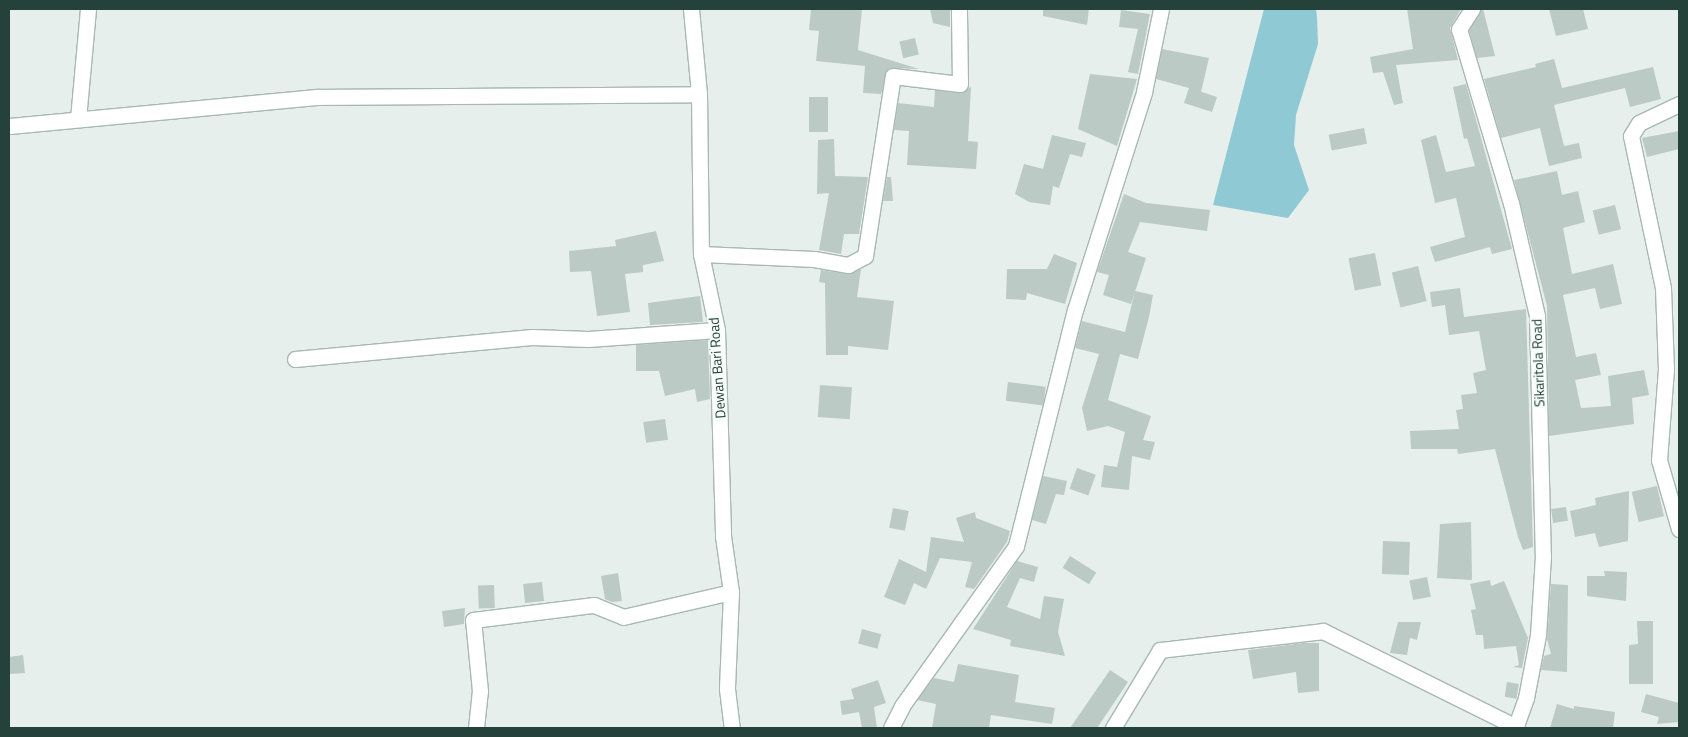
<!DOCTYPE html>
<html>
<head>
<meta charset="utf-8">
<style>
	body { margin:0 }
	#map { position:relative; width:1688px; height:737px; overflow:hidden; background:#e6efeb; font-family:"Titillium Web",sans-serif }
	div>[style] { position:absolute }
	.water>* { inset:0; background:#8ec9d4 }
	.building>* { inset:0; background:#bbcac4; transform-origin:0 0 }
	.roads { filter:drop-shadow(1px 0 #a8b8b2) drop-shadow(-1px 0 #a8b8b2) drop-shadow(0 1px #a8b8b2) drop-shadow(0 -1px #a8b8b2) }
	.street>* { height:15px; margin:-7.5px; padding:0 7.5px; transform-origin:7.5px; border-radius:7.5px; background:#fff }
	span { translate:-50% -50%; white-space:nowrap; text-align:center; line-height:1.15; -webkit-text-stroke:4px #f7fbf9; paint-order:stroke }
	.street-label { font-size:14px; color:#24423a }
	.frame { position:absolute; inset:0; border:10px solid #24423a; pointer-events:none }
</style>
</head>
<body>
<div id="map">
	<div class="water">
		<i style="clip-path:polygon(1264px 9px,1316px 9px,1317px 17px,1318px 44px,1296px 115px,1294px 145px,1309px 190px,1288px 218px,1213px 205px)"></i>
	</div>
	<div class="building">
		<i style="clip-path:polygon(811px 9px,862px 9px,858px 50px,919px 69px,889px 68px,881px 94px,863px 93px,865px 66px,816px 61px,819px 31px,809px 30px)"></i>
		<i style="clip-path:polygon(930px 9px,950px 9px,950px 27px,933px 23px)"></i>
		<i style="clip-path:polygon(1043px 9px,1089px 9px,1087px 25px,1043px 16px)"></i>
		<i style="clip-path:polygon(1407px 9px,1461px 9px,1450px 28px,1458px 60px,1396px 65px,1403px 103px,1394px 105px,1383px 72px,1373px 73px,1370px 57px,1413px 49px)"></i>
		<i style="clip-path:polygon(1481px 9px,1483px 9px,1495px 56px,1477px 58px,1469px 30px)"></i>
		<i style="clip-path:polygon(1549px 9px,1583px 9px,1588px 29px,1556px 36px)"></i>
		<i style="clip-path:polygon(1121px 10px,1150px 14px,1138px 74px,1128px 72px,1138px 29px,1119px 27px)"></i>
		<i style="left:915px;top:38px;width:17px;height:16px;rotate:77deg"></i>
		<i style="clip-path:polygon(1162px 49px,1209px 58px,1201px 92px,1196px 90px,1217px 97px,1212px 112px,1184px 103px,1189px 88px,1156px 79px)"></i>
		<i style="clip-path:polygon(1554px 59px,1562px 88px,1653px 67px,1661px 99px,1630px 107px,1625px 88px,1554px 105px,1564px 146px,1579px 143px,1582px 158px,1549px 166px,1540px 128px,1501px 138px,1484px 79px,1536px 67px,1535px 64px)"></i>
		<i style="clip-path:polygon(1090px 74px,1137px 79px,1117px 146px,1078px 129px)"></i>
		<i style="clip-path:polygon(1466px 84px,1512px 249px,1492px 254px,1490px 247px,1435px 262px,1430px 247px,1465px 237px,1456px 198px,1435px 203px,1421px 140px,1436px 135px,1446px 172px,1475px 166px,1467px 138px,1464px 139px,1453px 87px)"></i>
		<i style="clip-path:polygon(971px 87px,968px 141px,978px 142px,976px 169px,907px 165px,909px 131px,894px 130px,898px 103px,934px 107px,935px 90px,959px 93px)"></i>
		<i style="left:809px;top:97px;width:19px;height:35px"></i>
		<i style="left:1364px;top:128px;width:16px;height:36px;rotate:79deg"></i>
		<i style="clip-path:polygon(1679px 131px,1679px 149px,1647px 157px,1642px 138px)"></i>
		<i style="clip-path:polygon(1052px 135px,1086px 143px,1082px 157px,1070px 154px,1059px 188px,1053px 186px,1050px 205px,1029px 202px,1015px 194px,1024px 164px,1043px 169px)"></i>
		<i style="clip-path:polygon(834px 139px,835px 176px,868px 177px,859px 234px,844px 234px,841px 254px,819px 250px,829px 193px,817px 194px,818px 140px)"></i>
		<i style="clip-path:polygon(1557px 171px,1562px 195px,1578px 191px,1585px 222px,1563px 228px,1572px 274px,1613px 264px,1622px 304px,1600px 309px,1595px 288px,1563px 295px,1576px 357px,1596px 353px,1601px 375px,1575px 380px,1581px 408px,1611px 406px,1608px 376px,1644px 370px,1649px 395px,1632px 398px,1634px 424px,1549px 436px,1547px 306px,1514px 180px)"></i>
		<i style="clip-path:polygon(887px 177px,891px 177px,893px 201px,883px 201px)"></i>
		<i style="clip-path:polygon(1124px 194px,1146px 203px,1210px 210px,1207px 231px,1140px 222px,1128px 252px,1146px 258px,1131px 304px,1103px 295px,1109px 275px,1097px 272px)"></i>
		<i style="left:1615px;top:205px;width:25px;height:23px;rotate:76deg"></i>
		<i style="clip-path:polygon(656px 231px,664px 261px,643px 265px,643px 272px,625px 274px,630px 312px,597px 316px,591px 271px,570px 272px,569px 251px,616px 246px,615px 240px)"></i>
		<i style="left:1375px;top:253px;width:33px;height:27px;rotate:79deg"></i>
		<i style="clip-path:polygon(1054px 254px,1077px 263px,1065px 304px,1027px 293px,1026px 300px,1006px 299px,1007px 269px,1047px 269px)"></i>
		<i style="left:1418px;top:266px;width:36px;height:27px;rotate:76deg"></i>
		<i style="clip-path:polygon(861px 269px,857px 297px,894px 301px,888px 350px,848px 346px,848px 355px,826px 355px,825px 283px,819px 282px,821px 270px,847px 274px)"></i>
		<i style="clip-path:polygon(1460px 288px,1464px 317px,1526px 309px,1533px 547px,1523px 550px,1518px 537px,1495px 449px,1458px 454px,1457px 449px,1411px 449px,1410px 431px,1459px 429px,1456px 410px,1463px 409px,1461px 395px,1477px 393px,1473px 373px,1486px 370px,1479px 331px,1449px 335px,1445px 305px,1432px 307px,1430px 292px)"></i>
		<i style="clip-path:polygon(1135px 291px,1153px 295px,1149px 317px,1138px 359px,1120px 354px,1108px 400px,1151px 416px,1143px 440px,1155px 442px,1150px 460px,1132px 456px,1129px 490px,1101px 487px,1104px 465px,1117px 467px,1125px 432px,1108px 426px,1087px 431px,1082px 408px,1099px 354px,1075px 348px,1082px 321px,1125px 332px)"></i>
		<i style="clip-path:polygon(700px 296px,703px 322px,650px 325px,648px 303px)"></i>
		<i style="clip-path:polygon(708px 340px,710px 399px,697px 402px,695px 389px,665px 396px,659px 371px,636px 371px,636px 345px)"></i>
		<i style="left:1008px;top:382px;width:38px;height:19px;rotate:7deg"></i>
		<i style="left:820px;top:385px;width:32px;height:32px;rotate:4deg"></i>
		<i style="left:665px;top:419px;width:21px;height:22px;rotate:82deg"></i>
		<i style="left:1077px;top:468px;width:20px;height:22px;rotate:20deg"></i>
		<i style="clip-path:polygon(1043px 476px,1067px 481px,1064px 495px,1056px 494px,1046px 524px,1032px 520px)"></i>
		<i style="left:1657px;top:486px;width:31px;height:26px;rotate:77deg"></i>
		<i style="clip-path:polygon(1629px 491px,1628px 541px,1599px 547px,1595px 533px,1575px 537px,1570px 511px,1596px 505px,1595px 498px)"></i>
		<i style="left:1566px;top:507px;width:14px;height:15px;rotate:82deg"></i>
		<i style="left:893px;top:508px;width:16px;height:20px;rotate:11deg"></i>
		<i style="clip-path:polygon(975px 512px,976px 518px,1010px 531px,1007px 542px,974px 589px,965px 587px,972px 562px,940px 558px,926px 589px,914px 583px,905px 605px,884px 597px,899px 559px,926px 572px,931px 537px,964px 542px,956px 518px)"></i>
		<i style="clip-path:polygon(1471px 522px,1472px 580px,1437px 578px,1440px 524px)"></i>
		<i style="left:1383px;top:541px;width:27px;height:33px;rotate:2deg"></i>
		<i style="left:1070px;top:556px;width:31px;height:14px;rotate:32deg"></i>
		<i style="clip-path:polygon(1017px 561px,1038px 567px,1034px 582px,1020px 578px,1007px 607px,1040px 619px,1044px 596px,1064px 599px,1058px 632px,1065px 656px,1010px 646px,1011px 640px,973px 629px)"></i>
		<i style="clip-path:polygon(1604px 571px,1627px 572px,1626px 601px,1587px 596px,1587px 576px,1605px 576px)"></i>
		<i style="clip-path:polygon(618px 573px,622px 601px,612px 602px,605px 599px,601px 576px)"></i>
		<i style="left:1427px;top:577px;width:20px;height:18px;rotate:79deg"></i>
		<i style="clip-path:polygon(1490px 580px,1491px 586px,1504px 581px,1528px 638px,1522px 668px,1513px 667px,1519px 665px,1516px 646px,1484px 649px,1483px 635px,1476px 635px,1471px 610px,1476px 609px,1470px 584px)"></i>
		<i style="left:542px;top:582px;width:19px;height:19px;rotate:84deg"></i>
		<i style="clip-path:polygon(1551px 584px,1568px 585px,1567px 672px,1541px 670px,1544px 656px,1551px 654px,1547px 639px)"></i>
		<i style="left:494px;top:585px;width:23px;height:16px;rotate:88deg"></i>
		<i style="clip-path:polygon(465px 608px,464px 624px,444px 627px,442px 611px)"></i>
		<i style="clip-path:polygon(1637px 621px,1653px 621px,1653px 684px,1629px 684px,1629px 645px,1638px 644px)"></i>
		<i style="clip-path:polygon(1398px 622px,1421px 622px,1417px 640px,1410px 638px,1407px 655px,1390px 653px)"></i>
		<i style="left:862px;top:629px;width:20px;height:15px;rotate:15deg"></i>
		<i style="clip-path:polygon(1303px 643px,1319px 643px,1319px 691px,1298px 693px,1296px 672px,1253px 679px,1248px 650px)"></i>
		<i style="clip-path:polygon(23px 655px,25px 673px,9px 674px,9px 657px)"></i>
		<i style="clip-path:polygon(958px 664px,1019px 675px,1015px 702px,1055px 708px,1052px 724px,991px 715px,989px 728px,932px 728px,936px 704px,917px 700px,934px 678px,954px 682px)"></i>
		<i style="clip-path:polygon(1110px 670px,1128px 682px,1097px 728px,1070px 728px)"></i>
		<i style="clip-path:polygon(878px 680px,886px 703px,874px 707px,877px 728px,862px 728px,859px 712px,842px 715px,840px 701px,854px 699px,851px 689px)"></i>
		<i style="left:1507px;top:682px;width:12px;height:15px;rotate:9deg"></i>
		<i style="clip-path:polygon(1646px 694px,1679px 703px,1679px 722px,1657px 724px,1659px 717px,1641px 712px)"></i>
		<i style="clip-path:polygon(1557px 704px,1574px 709px,1574px 706px,1615px 712px,1613px 728px,1550px 728px)"></i>
	</div>
	<div class="roads">
		<div class="street">
			<i style="left:691px;top:9px;width:85px;rotate:84.6deg"></i>
			<i style="left:699px;top:94px;width:160px;rotate:89.3deg"></i>
			<i style="left:701px;top:254px;width:78px;rotate:78.1deg"></i>
			<i style="left:717px;top:330px;width:206px;rotate:88.3deg"></i>
			<i style="left:723px;top:536px;width:57px;rotate:81.9deg"></i>
			<i style="left:731px;top:592px;width:97px;rotate:92.4deg"></i>
			<i style="left:727px;top:689px;width:39px;rotate:83deg"></i>
			<i style="left:1472px;top:9px;width:24px;rotate:123deg"></i>
			<i style="left:1459px;top:29px;width:182px;rotate:73.4deg"></i>
			<i style="left:1511px;top:203px;width:116px;rotate:77deg"></i>
			<i style="left:1537px;top:316px;width:240px;rotate:88.6deg"></i>
			<i style="left:1543px;top:556px;width:79px;rotate:93.6deg"></i>
			<i style="left:1538px;top:635px;width:64px;rotate:100.8deg"></i>
			<i style="left:1526px;top:698px;width:32px;rotate:110deg"></i>
			<i style="left:1679px;top:104px;width:44px;rotate:154.6deg"></i>
			<i style="left:1639px;top:123px;width:15px;rotate:122deg"></i>
			<i style="left:1631px;top:136px;width:155px;rotate:78.1deg"></i>
			<i style="left:1663px;top:288px;width:81px;rotate:87.9deg"></i>
			<i style="left:1666px;top:369px;width:91px;rotate:94.4deg"></i>
			<i style="left:1659px;top:460px;width:72px;rotate:73.8deg"></i>
			<i style="left:78px;top:119px;width:110px;rotate:-84.8deg"></i>
			<i style="left:9px;top:126px;width:309px;rotate:-5.4deg"></i>
			<i style="left:317px;top:97px;width:382px;rotate:-0.4deg"></i>
			<i style="left:701px;top:254px;width:113px;rotate:2.5deg"></i>
			<i style="left:814px;top:259px;width:35px;rotate:10deg"></i>
			<i style="left:848px;top:265px;width:19px;rotate:-28deg"></i>
			<i style="left:865px;top:256px;width:182px;rotate:-81.2deg"></i>
			<i style="left:893px;top:76px;width:67px;rotate:6.8deg"></i>
			<i style="left:960px;top:84px;width:75px;rotate:-90.8deg"></i>
			<i style="left:295px;top:359px;width:238px;rotate:-5.3deg"></i>
			<i style="left:532px;top:337px;width:56px;rotate:2deg"></i>
			<i style="left:588px;top:339px;width:129px;rotate:-4deg"></i>
			<i style="left:476px;top:728px;width:37px;rotate:-84deg"></i>
			<i style="left:480px;top:691px;width:71px;rotate:-95.6deg"></i>
			<i style="left:473px;top:620px;width:122px;rotate:-7.1deg"></i>
			<i style="left:594px;top:605px;width:31px;rotate:22deg"></i>
			<i style="left:623px;top:617px;width:111px;rotate:-13deg"></i>
			<i style="left:891px;top:728px;width:25px;rotate:-63deg"></i>
			<i style="left:902px;top:706px;width:196px;rotate:-54.5deg"></i>
			<i style="left:1016px;top:546px;width:243px;rotate:-76deg"></i>
			<i style="left:1075px;top:310px;width:229px;rotate:-72.4deg"></i>
			<i style="left:1144px;top:92px;width:85px;rotate:-78.4deg"></i>
			<i style="left:1113px;top:728px;width:91px;rotate:-58.9deg"></i>
			<i style="left:1160px;top:650px;width:164px;rotate:-6.6deg"></i>
			<i style="left:1323px;top:631px;width:216px;rotate:26.4deg"></i>
		</div>
	</div>
	<div class="street-label">
		<span style="left:1538px;top:363px;rotate:-92deg">Sikaritola Road</span>
		<span style="left:717px;top:368px;rotate:-94deg">Dewan Bari Road</span>
	</div>
	<div class="frame"></div>
</div>
</body>
</html>
